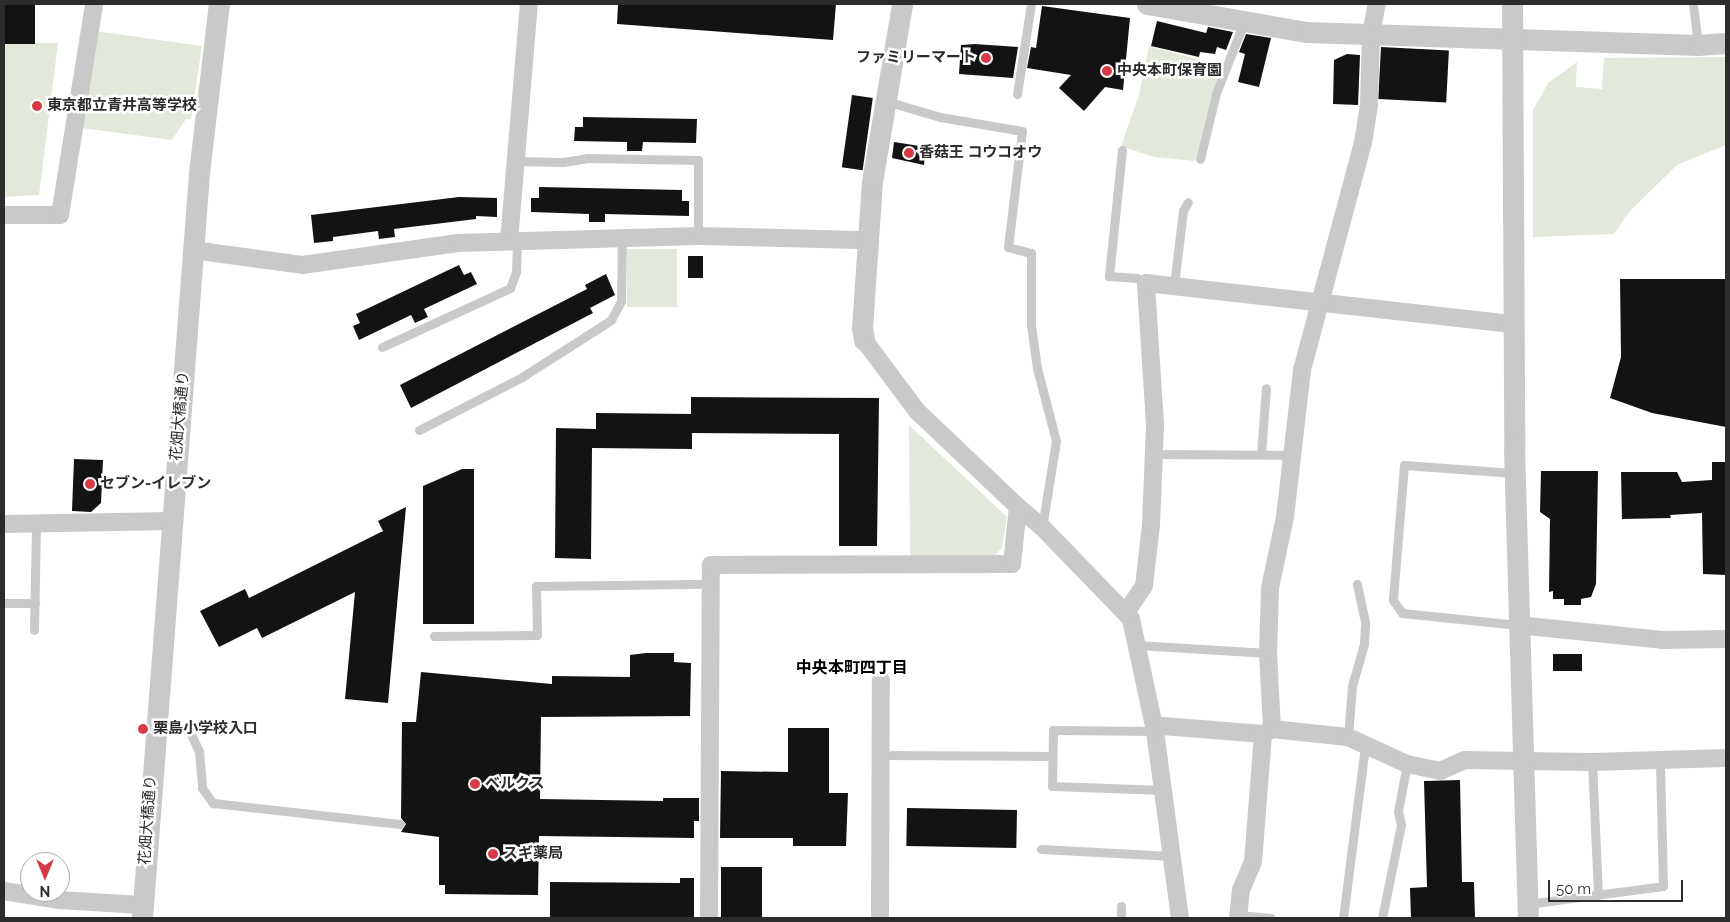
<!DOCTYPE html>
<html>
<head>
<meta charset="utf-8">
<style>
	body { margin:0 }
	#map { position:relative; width:1730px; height:922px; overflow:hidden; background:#fff; font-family:Raleway,"Noto Sans JP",sans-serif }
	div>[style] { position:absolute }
	.green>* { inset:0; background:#e2e9da; transform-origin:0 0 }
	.building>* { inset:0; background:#131313; transform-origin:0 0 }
	.service>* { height:9px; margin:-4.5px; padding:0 4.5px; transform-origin:4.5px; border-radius:4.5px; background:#c9c9c9 }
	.minor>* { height:18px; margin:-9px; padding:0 9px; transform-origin:9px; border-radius:9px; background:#c9c9c9 }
	.tertiary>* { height:21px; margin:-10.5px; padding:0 10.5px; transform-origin:10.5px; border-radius:10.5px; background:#c9c9c9 }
	.dots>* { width:14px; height:14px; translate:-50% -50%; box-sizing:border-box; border:2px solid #fff; border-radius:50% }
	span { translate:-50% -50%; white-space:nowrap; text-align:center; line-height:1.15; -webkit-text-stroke:5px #fff; paint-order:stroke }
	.poi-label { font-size:15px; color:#2c2c2c; font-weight:700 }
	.right { translate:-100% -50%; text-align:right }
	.left { translate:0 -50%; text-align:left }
	.street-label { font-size:15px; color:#2c2c2c }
	.neighbourhood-label { font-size:16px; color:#000; font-weight:700 }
	.frame { position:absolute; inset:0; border:5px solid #2c2c2c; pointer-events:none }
	.north { position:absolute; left:20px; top:852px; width:50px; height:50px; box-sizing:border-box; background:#fff; border:1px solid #ababab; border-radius:50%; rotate:180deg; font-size:14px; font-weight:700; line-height:20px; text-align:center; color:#2c2c2c }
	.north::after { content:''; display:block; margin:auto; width:18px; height:22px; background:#d73a47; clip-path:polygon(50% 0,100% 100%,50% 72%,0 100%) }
	.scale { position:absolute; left:1548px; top:880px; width:135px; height:22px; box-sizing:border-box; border:2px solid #2c2c2c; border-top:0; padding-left:6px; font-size:15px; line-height:18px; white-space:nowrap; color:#2c2c2c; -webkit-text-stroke:4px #fff; paint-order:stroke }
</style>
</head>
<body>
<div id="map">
	<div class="green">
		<i style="clip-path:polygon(95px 31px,202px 46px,191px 119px,186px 119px,172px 140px,82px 128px)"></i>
		<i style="clip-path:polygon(4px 43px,58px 43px,39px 195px,4px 197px)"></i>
		<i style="clip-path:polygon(1149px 46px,1222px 66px,1212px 92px,1195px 161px,1154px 157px,1121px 146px,1139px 95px)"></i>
		<i style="clip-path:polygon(1726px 57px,1726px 145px,1677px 165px,1630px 211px,1614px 234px,1533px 237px,1533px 110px,1548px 83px,1577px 62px,1576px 87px,1602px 89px,1604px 58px)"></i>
		<i style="left:677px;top:249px;width:58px;height:50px;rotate:90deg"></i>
		<i style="clip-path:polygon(909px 425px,1007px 517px,1002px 548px,995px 555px,910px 556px)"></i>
	</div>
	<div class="building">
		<i style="left:4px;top:4px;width:31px;height:40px"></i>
		<i style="clip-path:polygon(618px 4px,836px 4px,833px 40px,617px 24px)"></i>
		<i style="clip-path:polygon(1042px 6px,1130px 18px,1123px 90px,1105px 87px,1084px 111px,1059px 88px,1071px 75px,1027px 68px,1031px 47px,1036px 48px)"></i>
		<i style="clip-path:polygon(1157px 21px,1206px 33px,1208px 27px,1233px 32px,1226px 50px,1217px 47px,1215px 54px,1200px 52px,1199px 57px,1151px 46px)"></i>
		<i style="clip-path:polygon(1246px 34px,1271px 38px,1259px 87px,1238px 82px,1245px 54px,1239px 52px)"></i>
		<i style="clip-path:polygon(975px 44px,1018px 47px,1013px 78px,959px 74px,961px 45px)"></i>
		<i style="left:1381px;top:47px;width:68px;height:52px;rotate:3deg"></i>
		<i style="clip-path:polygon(1347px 54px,1360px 55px,1358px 105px,1333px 104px,1334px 60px)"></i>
		<i style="left:852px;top:95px;width:21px;height:73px;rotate:8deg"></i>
		<i style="clip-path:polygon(583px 117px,697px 119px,696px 143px,643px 142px,642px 151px,627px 151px,627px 142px,574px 141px,575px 127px,583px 127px)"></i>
		<i style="clip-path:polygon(894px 142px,926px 147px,924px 165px,892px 158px)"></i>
		<i style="clip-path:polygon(539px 187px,682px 190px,682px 201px,689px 201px,689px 216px,605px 214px,605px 222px,589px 222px,589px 214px,531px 212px,531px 198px,539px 198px)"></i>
		<i style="clip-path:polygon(459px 197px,497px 198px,497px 217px,476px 216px,476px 219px,394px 229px,395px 237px,379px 239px,378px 231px,333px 237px,333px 241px,314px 243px,311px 215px)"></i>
		<i style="left:688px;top:256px;width:15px;height:22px"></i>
		<i style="clip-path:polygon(459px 265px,464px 275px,471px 272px,477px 284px,424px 309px,428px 317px,415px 323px,411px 315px,359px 340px,353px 326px,360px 323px,356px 314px)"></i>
		<i style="clip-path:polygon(606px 274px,615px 295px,590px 308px,593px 313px,411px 408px,400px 385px,587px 289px,585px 285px)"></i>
		<i style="clip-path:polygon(1620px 279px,1726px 279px,1726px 427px,1652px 413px,1610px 398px,1621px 357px)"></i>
		<i style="clip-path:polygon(691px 397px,879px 398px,877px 546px,839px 546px,839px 434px,692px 433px,692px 449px,592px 448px,591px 559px,555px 558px,556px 428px,596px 429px,596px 413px,691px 414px)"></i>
		<i style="clip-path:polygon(74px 459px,103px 460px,101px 503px,91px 512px,72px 511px)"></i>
		<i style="clip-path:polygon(1712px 462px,1726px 462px,1726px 575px,1703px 574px,1702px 513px,1670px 515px,1671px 518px,1622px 519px,1621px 472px,1677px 472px,1682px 482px,1712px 480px)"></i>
		<i style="clip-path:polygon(462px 469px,474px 469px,474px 624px,423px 624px,423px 486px)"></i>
		<i style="clip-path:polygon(1541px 471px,1598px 471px,1596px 584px,1591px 597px,1581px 599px,1581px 605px,1564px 605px,1564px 599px,1553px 599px,1553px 591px,1549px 592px,1550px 519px,1540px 512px)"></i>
		<i style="clip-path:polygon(406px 507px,388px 703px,345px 699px,355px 592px,262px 638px,257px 628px,219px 647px,200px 611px,245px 589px,249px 598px,383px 531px,378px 521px)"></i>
		<i style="clip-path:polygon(646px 653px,674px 653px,674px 662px,691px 663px,690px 716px,541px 717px,540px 799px,663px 801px,663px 798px,699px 798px,699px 821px,694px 821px,694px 838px,539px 836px,538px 895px,445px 894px,445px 885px,439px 885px,439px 837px,401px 832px,406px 824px,401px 818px,402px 722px,416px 722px,421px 672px,552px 684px,552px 676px,630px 677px,630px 655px)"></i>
		<i style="left:1553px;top:654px;width:29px;height:17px"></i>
		<i style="clip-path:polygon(788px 728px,829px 728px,829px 793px,848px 793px,846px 846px,793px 846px,793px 838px,720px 838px,721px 771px,788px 772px)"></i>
		<i style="clip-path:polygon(1460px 780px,1462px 882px,1474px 882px,1475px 918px,1411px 918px,1410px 888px,1427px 887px,1424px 781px)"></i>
		<i style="left:907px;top:808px;width:110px;height:38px;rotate:1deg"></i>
		<i style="left:762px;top:867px;width:51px;height:41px;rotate:90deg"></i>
		<i style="clip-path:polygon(680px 878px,694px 878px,694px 918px,550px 918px,550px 882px,680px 883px)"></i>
	</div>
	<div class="service">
		<i style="left:1693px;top:4px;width:41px;rotate:83deg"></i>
		<i style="left:1017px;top:94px;width:91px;rotate:-81.2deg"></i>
		<i style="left:886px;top:101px;width:56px;rotate:16.5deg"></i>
		<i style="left:940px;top:117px;width:83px;rotate:9.7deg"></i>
		<i style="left:1022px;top:131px;width:117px;rotate:96.9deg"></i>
		<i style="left:1008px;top:247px;width:24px;rotate:15deg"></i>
		<i style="left:1031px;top:253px;width:72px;rotate:90deg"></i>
		<i style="left:1031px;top:325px;width:43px;rotate:82.1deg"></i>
		<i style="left:1037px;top:368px;width:75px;rotate:75.4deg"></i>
		<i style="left:1056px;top:441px;width:87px;rotate:99.2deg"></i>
		<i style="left:1122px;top:150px;width:127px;rotate:95.9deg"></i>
		<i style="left:1109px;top:276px;width:28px;rotate:4deg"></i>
		<i style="left:1137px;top:278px;width:10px;rotate:29deg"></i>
		<i style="left:1200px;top:159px;width:68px;rotate:-76.4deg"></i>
		<i style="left:1216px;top:93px;width:76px;rotate:-68.5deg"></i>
		<i style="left:516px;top:161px;width:47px;rotate:1.2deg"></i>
		<i style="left:563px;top:162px;width:24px;rotate:-9deg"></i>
		<i style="left:587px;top:158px;width:111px;rotate:1deg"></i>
		<i style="left:698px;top:160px;width:76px;rotate:90deg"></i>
		<i style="left:1174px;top:285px;width:75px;rotate:-83.1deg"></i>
		<i style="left:1183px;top:211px;width:10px;rotate:-61deg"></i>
		<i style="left:382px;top:347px;width:141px;rotate:-24.7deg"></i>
		<i style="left:510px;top:288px;width:17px;rotate:-69deg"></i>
		<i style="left:516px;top:272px;width:31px;rotate:-88deg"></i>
		<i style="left:419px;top:430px;width:116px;rotate:-27.2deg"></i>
		<i style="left:522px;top:377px;width:106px;rotate:-32.6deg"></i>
		<i style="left:611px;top:320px;width:21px;rotate:-62deg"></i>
		<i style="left:621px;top:301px;width:63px;rotate:-89.1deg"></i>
		<i style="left:1154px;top:454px;width:139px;rotate:0.4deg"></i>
		<i style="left:1261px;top:454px;width:66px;rotate:-85.7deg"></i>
		<i style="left:1514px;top:473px;width:110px;rotate:-175.8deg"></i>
		<i style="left:1404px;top:465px;width:135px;rotate:94.7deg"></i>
		<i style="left:1393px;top:600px;width:16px;rotate:55deg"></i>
		<i style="left:1402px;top:613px;width:117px;rotate:5.9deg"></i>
		<i style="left:4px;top:603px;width:31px"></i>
		<i style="left:34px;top:630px;width:106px;rotate:-88.9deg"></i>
		<i style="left:434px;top:636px;width:103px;rotate:-0.6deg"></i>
		<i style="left:537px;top:635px;width:49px;rotate:-91.2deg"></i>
		<i style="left:536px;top:586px;width:175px;rotate:-0.7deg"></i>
		<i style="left:1137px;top:645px;width:131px;rotate:3.5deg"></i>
		<i style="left:156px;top:724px;width:34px;rotate:10deg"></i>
		<i style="left:189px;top:730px;width:23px;rotate:65deg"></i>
		<i style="left:199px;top:751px;width:37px;rotate:85deg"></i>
		<i style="left:202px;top:788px;width:19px;rotate:54deg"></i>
		<i style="left:213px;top:803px;width:188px;rotate:6.4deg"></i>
		<i style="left:1155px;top:731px;width:102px;rotate:-179.4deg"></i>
		<i style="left:1053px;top:730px;width:56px;rotate:91deg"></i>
		<i style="left:1052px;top:786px;width:112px;rotate:2deg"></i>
		<i style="left:1348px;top:737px;width:51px;rotate:-85.5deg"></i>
		<i style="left:1352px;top:686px;width:44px;rotate:-74.1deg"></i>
		<i style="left:1364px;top:644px;width:22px;rotate:-87deg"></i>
		<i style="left:1365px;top:622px;width:39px;rotate:-102deg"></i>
		<i style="left:881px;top:755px;width:171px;rotate:0.3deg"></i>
		<i style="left:1592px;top:762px;width:133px;rotate:87.4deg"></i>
		<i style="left:1041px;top:849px;width:131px;rotate:3.1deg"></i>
		<i style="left:1527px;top:904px;width:137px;rotate:-7.5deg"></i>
		<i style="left:1663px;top:886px;width:126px;rotate:-91.4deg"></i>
		<i style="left:1238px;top:915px;width:33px;rotate:5deg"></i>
		<i style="left:1121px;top:918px;width:12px;rotate:-90deg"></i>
		<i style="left:1343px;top:918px;width:173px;rotate:-82.7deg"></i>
		<i style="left:1382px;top:918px;width:95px;rotate:-78.5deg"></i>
		<i style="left:1401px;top:825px;width:14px;rotate:-102deg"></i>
		<i style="left:1398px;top:811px;width:48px;rotate:-79.2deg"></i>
	</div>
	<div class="minor">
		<i style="left:4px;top:215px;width:56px"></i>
		<i style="left:60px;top:215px;width:214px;rotate:-80.8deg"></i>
		<i style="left:509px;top:241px;width:238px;rotate:-85.2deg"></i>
		<i style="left:193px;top:250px;width:110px;rotate:7.8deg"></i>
		<i style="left:302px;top:265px;width:158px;rotate:-8deg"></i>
		<i style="left:458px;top:243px;width:240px;rotate:-1.7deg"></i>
		<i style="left:698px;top:236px;width:169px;rotate:1.4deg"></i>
		<i style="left:864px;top:340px;width:89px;rotate:53.3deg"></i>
		<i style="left:917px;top:411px;width:139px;rotate:43.5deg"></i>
		<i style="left:1018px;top:507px;width:31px;rotate:40deg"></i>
		<i style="left:1042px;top:527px;width:128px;rotate:45.9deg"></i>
		<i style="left:1131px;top:619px;width:115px;rotate:77.9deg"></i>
		<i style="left:1155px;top:731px;width:189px;rotate:82.4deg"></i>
		<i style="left:4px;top:524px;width:167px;rotate:-1deg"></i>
		<i style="left:1127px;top:611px;width:30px;rotate:-56deg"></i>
		<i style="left:1144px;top:586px;width:61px;rotate:-83.5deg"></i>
		<i style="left:1151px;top:525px;width:101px;rotate:-87.7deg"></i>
		<i style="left:1155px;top:424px;width:141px;rotate:-93.7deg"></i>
		<i style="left:1146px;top:283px;width:368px;rotate:6.4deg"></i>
		<i style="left:1518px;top:625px;width:145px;rotate:5.9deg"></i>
		<i style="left:1662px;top:640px;width:64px;rotate:-0.9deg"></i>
		<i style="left:1272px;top:729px;width:76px;rotate:-93deg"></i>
		<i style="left:1268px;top:653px;width:65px;rotate:-88.2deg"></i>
		<i style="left:1270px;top:588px;width:73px;rotate:-78.1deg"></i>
		<i style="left:1285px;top:517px;width:148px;rotate:-83.4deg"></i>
		<i style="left:1302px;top:370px;width:235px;rotate:-75deg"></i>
		<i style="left:1363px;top:143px;width:39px;rotate:-81deg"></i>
		<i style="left:1369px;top:104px;width:70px;rotate:-88.4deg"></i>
		<i style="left:1371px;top:34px;width:31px;rotate:-79deg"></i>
		<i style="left:1155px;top:731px;width:9px;rotate:-32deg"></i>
		<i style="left:1163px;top:726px;width:100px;rotate:4.6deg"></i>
		<i style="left:1263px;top:734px;width:10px;rotate:-29deg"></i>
		<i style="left:1272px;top:729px;width:76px;rotate:6deg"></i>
		<i style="left:1348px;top:737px;width:65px;rotate:24.6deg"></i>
		<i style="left:1407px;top:764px;width:34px;rotate:12deg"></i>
		<i style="left:1440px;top:771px;width:27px;rotate:-24deg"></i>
		<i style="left:1465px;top:760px;width:127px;rotate:0.9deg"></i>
		<i style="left:1592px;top:762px;width:134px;rotate:-1.7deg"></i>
		<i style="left:4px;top:891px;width:56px;rotate:9.3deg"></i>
		<i style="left:59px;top:900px;width:82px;rotate:3.5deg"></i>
		<i style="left:709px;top:918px;width:353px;rotate:-89.7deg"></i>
		<i style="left:711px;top:565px;width:301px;rotate:-0.2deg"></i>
		<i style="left:1012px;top:564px;width:57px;rotate:-84deg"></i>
		<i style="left:880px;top:918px;width:238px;rotate:-89.8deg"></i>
		<i style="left:1238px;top:918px;width:28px;rotate:-84deg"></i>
		<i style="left:1241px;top:890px;width:30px;rotate:-67deg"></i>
		<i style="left:1253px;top:862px;width:128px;rotate:-85.5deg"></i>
	</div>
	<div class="tertiary">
		<i style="left:1147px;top:4px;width:161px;rotate:10deg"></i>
		<i style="left:1306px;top:32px;width:392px;rotate:1.9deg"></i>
		<i style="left:1698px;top:45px;width:28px;rotate:-4deg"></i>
		<i style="left:1512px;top:4px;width:445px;rotate:89.7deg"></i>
		<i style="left:1514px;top:449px;width:469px;rotate:88.3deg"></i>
		<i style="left:864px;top:340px;width:12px;rotate:-99deg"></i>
		<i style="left:862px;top:328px;width:146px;rotate:-86.1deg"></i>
		<i style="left:872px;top:182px;width:181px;rotate:-80.4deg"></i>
		<i style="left:142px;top:918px;width:747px;rotate:-85.62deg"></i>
		<i style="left:199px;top:173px;width:170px;rotate:-83.3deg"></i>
	</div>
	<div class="dots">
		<i style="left:986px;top:58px;background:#d73a47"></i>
		<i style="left:1107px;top:71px;background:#d73a47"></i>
		<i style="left:37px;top:106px;background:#d73a47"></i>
		<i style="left:909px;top:153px;background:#d73a47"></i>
		<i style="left:90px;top:484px;background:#d73a47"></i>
		<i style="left:143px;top:729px;background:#d73a47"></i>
		<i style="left:475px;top:784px;background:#d73a47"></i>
		<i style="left:493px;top:854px;background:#d73a47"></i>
	</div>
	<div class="poi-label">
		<span class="right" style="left:976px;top:58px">ファミリーマート</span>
		<span class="left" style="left:1117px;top:71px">中央本町保育園</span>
		<span class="left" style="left:47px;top:106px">東京都立青井高等学校</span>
		<span class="left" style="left:919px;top:153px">香菇王 コウコオウ</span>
		<span class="left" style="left:100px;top:484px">セブン-イレブン</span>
		<span class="left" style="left:153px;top:729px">栗島小学校入口</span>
		<span class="left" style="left:485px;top:784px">ベルクス</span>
		<span class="left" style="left:503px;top:854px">スギ薬局</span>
	</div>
	<div class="street-label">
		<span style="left:180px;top:416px;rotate:-85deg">花畑大橋通り</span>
		<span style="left:148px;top:820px;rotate:-86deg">花畑大橋通り</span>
	</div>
	<div class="neighbourhood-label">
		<span style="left:852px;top:668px">中央本町四丁目</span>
	</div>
	<div class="frame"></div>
	<div class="north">N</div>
	<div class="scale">50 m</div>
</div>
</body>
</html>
